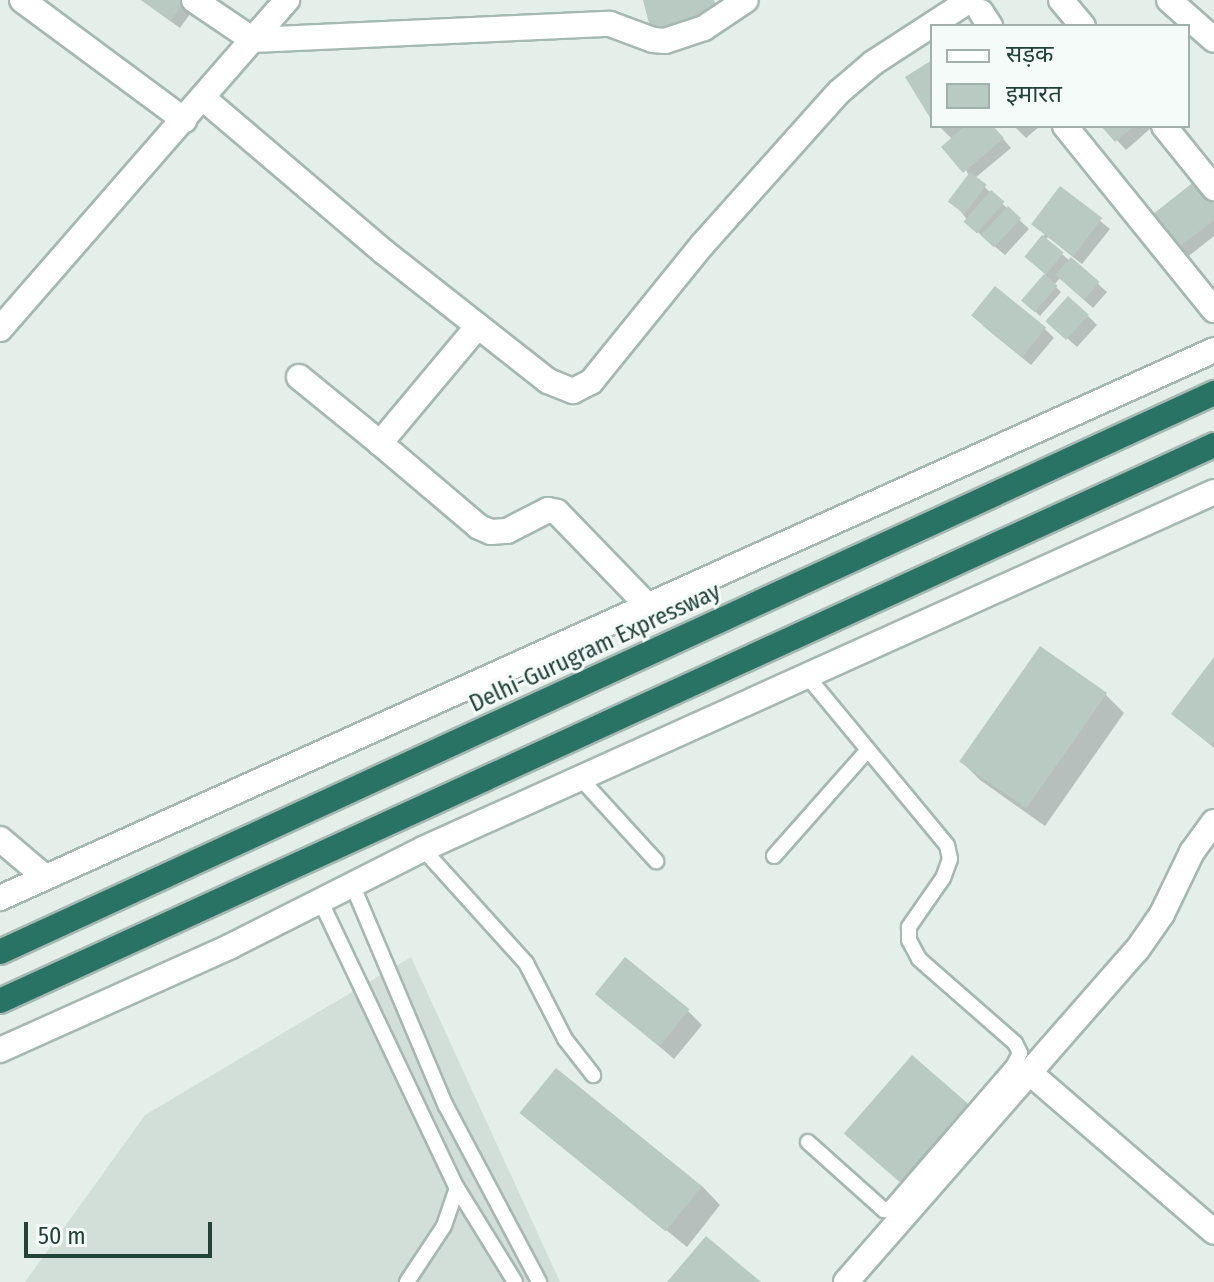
<!DOCTYPE html>
<html>
<head>
<meta charset="utf-8">
<style>
	body { margin:0 }
	#map { position:relative; width:1214px; height:1282px; overflow:hidden; background:#e4efea; font-family:"Fira Sans Condensed","Noto Sans Devanagari",sans-serif }
	div>[style] { position:absolute }
	.built>* { inset:0; background:#d2dfd9 }
	.shadow>* { inset:0; background:#0003 }
	.building>* { inset:0; background:#b9cac3; transform-origin:0 0 }
	.roads { filter:drop-shadow(2px 0 #a6b8b2) drop-shadow(-2px 0 #a6b8b2) drop-shadow(0 2px #a6b8b2) drop-shadow(0 -2px #a6b8b2) }
	.lane>* { height:14px; margin:-7px; padding:0 7px; transform-origin:7px; border-radius:7px; background:#fff }
	.street>* { height:24px; margin:-12px; padding:0 12px; transform-origin:12px; border-radius:12px; background:#fff }
	.secondary>* { height:24px; margin:-12px; padding:0 12px; transform-origin:12px; border-radius:12px; background:#fff }
	.highway>* { height:24px; margin:-12px; padding:0 12px; transform-origin:12px; border-radius:12px; background:#297364 }
	span { translate:-50% -50%; white-space:nowrap; text-align:center; line-height:1.15; -webkit-text-stroke:6px #f5fbf8; paint-order:stroke }
	.street-label { font-size:24px; color:#21433a }
	.legend { position:absolute; left:930px; top:24px; width:260px; height:104px; box-sizing:border-box; background:#f5fbf8; border:2px solid #a0b1ac; margin:0; padding:10px 14px; list-style:none; font-size:24px; color:#21433a }
	.legend li { display:flex; align-items:center; gap:16px; height:40px }
	.legend b { width:40px; border:2px solid #a0b1ac }
	.scale { position:absolute; left:24px; top:1222px; width:188px; height:36px; box-sizing:border-box; border:4px solid #21433a; border-top:0; padding-left:10px; font-size:24px; line-height:28px; white-space:nowrap; color:#21433a; -webkit-text-stroke:6px #f5fbf8; paint-order:stroke }
</style>
</head>
<body>
<div id="map">
	<div class="built">
		<i style="clip-path:polygon(411px 957px,560px 1282px,25px 1282px,145px 1115px)"></i>
	</div>
	<div class="shadow">
		<i style="clip-path:polygon(141px 0,188px 0,195px 7px,180px 28px)"></i>
		<i style="clip-path:polygon(939px 126px,992px 126px,1011px 148px,975px 178px,1029px 229px,1005px 255px,975px 230px,959px 209px,969px 176px,952px 139px)"></i>
		<i style="clip-path:polygon(1014px 126px,1040px 126px,1026px 138px)"></i>
		<i style="clip-path:polygon(1104px 126px,1149px 126px,1151px 128px,1126px 150px)"></i>
		<i style="clip-path:polygon(evenodd,1060px 189px,1110px 229px,1082px 264px,1073px 257px,1071px 260px,1107px 292px,1093px 308px,1060px 278px,1054px 285px,1061px 292px,1040px 316px,1024px 301px,1046px 275px,1026px 257px,1044px 235px,1060px 189px,1048px 237px,1073px 257px,1070px 261px,1045px 240px,1048px 237px)"></i>
		<i style="clip-path:polygon(1214px 195px,1214px 236px,1185px 259px,1176px 250px)"></i>
		<i style="clip-path:polygon(1088px 316px,1097px 325px,1077px 347px,1057px 329px)"></i>
		<i style="clip-path:polygon(982px 325px,1045px 329px,1054px 338px,1031px 365px)"></i>
		<i style="clip-path:polygon(1214px 661px,1214px 748px,1173px 714px)"></i>
		<i style="clip-path:polygon(1105px 694px,1124px 713px,1045px 826px,980px 780px,962px 762px)"></i>
		<i style="clip-path:polygon(598px 994px,688px 1011px,702px 1025px,674px 1059px)"></i>
		<i style="clip-path:polygon(966px 1104px,980px 1118px,915px 1194px,861px 1147px)"></i>
		<i style="clip-path:polygon(523px 1113px,702px 1186px,720px 1205px,687px 1247px)"></i>
	</div>
	<div class="building">
		<i style="clip-path:polygon(141px 0,185px 0,171px 21px)"></i>
		<i style="clip-path:polygon(643px 0,714px 0,717px 10px,652px 35px)"></i>
		<i style="clip-path:polygon(932px 60px,932px 121px,905px 77px)"></i>
		<i style="clip-path:polygon(965px 126px,993px 126px,1004px 138px,963px 173px,941px 147px)"></i>
		<i style="clip-path:polygon(1101px 126px,1134px 126px,1115px 142px)"></i>
		<i style="left:970px;top:172px;width:21px;height:37px;rotate:37deg"></i>
		<i style="clip-path:polygon(1200px 177px,1214px 195px,1214px 220px,1174px 251px,1148px 218px)"></i>
		<i style="left:1060px;top:186px;width:53px;height:48px;rotate:37deg"></i>
		<i style="left:991px;top:190px;width:18px;height:42px;rotate:41deg"></i>
		<i style="left:1008px;top:206px;width:18px;height:40px;rotate:43deg"></i>
		<i style="left:1042px;top:235px;width:28px;height:28px;rotate:39deg"></i>
		<i style="left:1071px;top:257px;width:38px;height:24px;rotate:41deg"></i>
		<i style="left:1044px;top:274px;width:18px;height:35px;rotate:41deg"></i>
		<i style="left:995px;top:286px;width:66px;height:38px;rotate:39deg"></i>
		<i style="left:1068px;top:296px;width:28px;height:34px;rotate:42deg"></i>
		<i style="left:1040px;top:646px;width:82px;height:141px;rotate:35deg"></i>
		<i style="clip-path:polygon(1214px 657px,1214px 741px,1211px 745px,1171px 714px)"></i>
		<i style="left:625px;top:957px;width:83px;height:48px;rotate:39deg"></i>
		<i style="left:912px;top:1055px;width:74px;height:104px;rotate:41deg"></i>
		<i style="left:556px;top:1068px;width:188px;height:58px;rotate:39deg"></i>
		<i style="clip-path:polygon(706px 1236px,761px 1282px,667px 1282px)"></i>
	</div>
	<div class="roads">
		<div class="lane">
			<i style="left:807px;top:676px;width:219px;rotate:50.4deg"></i>
			<i style="left:947px;top:845px;width:14px;rotate:78deg"></i>
			<i style="left:950px;top:859px;width:20px;rotate:110deg"></i>
			<i style="left:943px;top:878px;width:60px;rotate:124.8deg"></i>
			<i style="left:909px;top:927px;width:13px;rotate:90deg"></i>
			<i style="left:909px;top:940px;width:21px;rotate:62deg"></i>
			<i style="left:919px;top:959px;width:128px;rotate:41.2deg"></i>
			<i style="left:1015px;top:1043px;width:11px;rotate:63deg"></i>
			<i style="left:1020px;top:1053px;width:13px;rotate:117deg"></i>
			<i style="left:1014px;top:1065px;width:191px;rotate:130.8deg"></i>
			<i style="left:889px;top:1210px;width:5px;rotate:180deg"></i>
			<i style="left:884px;top:1210px;width:102px;rotate:-138.2deg"></i>
			<i style="left:580px;top:778px;width:113px;rotate:47.5deg"></i>
			<i style="left:423px;top:849px;width:154px;rotate:47.9deg"></i>
			<i style="left:526px;top:963px;width:85px;rotate:62.8deg"></i>
			<i style="left:565px;top:1039px;width:46px;rotate:52.1deg"></i>
			<i style="left:774px;top:856px;width:139px;rotate:-48.5deg"></i>
			<i style="left:352px;top:884px;width:241px;rotate:67.1deg"></i>
			<i style="left:446px;top:1106px;width:199px;rotate:62.1deg"></i>
			<i style="left:320px;top:900px;width:319px;rotate:64.6deg"></i>
			<i style="left:457px;top:1188px;width:40px;rotate:108.9deg"></i>
			<i style="left:444px;top:1226px;width:67px;rotate:123.5deg"></i>
			<i style="left:457px;top:1188px;width:110px;rotate:58.3deg"></i>
		</div>
		<div class="street">
			<i style="left:22px;top:0;width:202px;rotate:36.5deg"></i>
			<i style="left:194px;top:0;width:71px;rotate:34.1deg"></i>
			<i style="left:253px;top:40px;width:357px;rotate:-2.6deg"></i>
			<i style="left:610px;top:24px;width:46px;rotate:20.4deg"></i>
			<i style="left:653px;top:40px;width:12px;rotate:5deg"></i>
			<i style="left:665px;top:41px;width:41px;rotate:-18.4deg"></i>
			<i style="left:704px;top:28px;width:50px;rotate:-33.7deg"></i>
			<i style="left:1061px;top:0;width:34px;rotate:50deg"></i>
			<i style="left:1169px;top:0;width:60px;rotate:41.6deg"></i>
			<i style="left:981px;top:12px;width:17px;rotate:57deg"></i>
			<i style="left:203px;top:98px;width:238px;rotate:40.4deg"></i>
			<i style="left:384px;top:252px;width:209px;rotate:38.2deg"></i>
			<i style="left:548px;top:381px;width:27px;rotate:22deg"></i>
			<i style="left:573px;top:391px;width:20px;rotate:-27deg"></i>
			<i style="left:591px;top:382px;width:176px;rotate:-51deg"></i>
			<i style="left:702px;top:245px;width:205px;rotate:-48.2deg"></i>
			<i style="left:839px;top:92px;width:45px;rotate:-40.5deg"></i>
			<i style="left:873px;top:63px;width:116px;rotate:-33deg"></i>
			<i style="left:1065px;top:126px;width:237px;rotate:51deg"></i>
			<i style="left:1164px;top:126px;width:80px;rotate:51.1deg"></i>
			<i style="left:478px;top:326px;width:153px;rotate:129.9deg"></i>
			<i style="left:380px;top:443px;width:130px;rotate:40.3deg"></i>
			<i style="left:479px;top:527px;width:13px;rotate:23deg"></i>
			<i style="left:491px;top:532px;width:16px;rotate:-4deg"></i>
			<i style="left:507px;top:531px;width:46px;rotate:-27.1deg"></i>
			<i style="left:548px;top:510px;width:9px;rotate:13deg"></i>
			<i style="left:557px;top:512px;width:129px;rotate:45.9deg"></i>
			<i style="left:0;top:329px;width:437px;rotate:-48.9deg"></i>
			<i style="left:299px;top:377px;width:104px;rotate:39.2deg"></i>
			<i style="left:0;top:839px;width:59px;rotate:40.2deg"></i>
			<i style="left:1030px;top:1073px;width:243px;rotate:40.8deg"></i>
			<i style="left:846px;top:1282px;width:441px;rotate:-48.8deg"></i>
			<i style="left:1137px;top:950px;width:44px;rotate:-55.2deg"></i>
			<i style="left:1162px;top:914px;width:69px;rotate:-64.2deg"></i>
			<i style="left:1192px;top:852px;width:37px;rotate:-54deg"></i>
		</div>
		<div class="secondary">
			<i style="left:0;top:898px;width:1332px;rotate:-24.29deg"></i>
			<i style="left:0;top:1050px;width:253px;rotate:-24.2deg"></i>
			<i style="left:231px;top:946px;width:215px;rotate:-26.8deg"></i>
			<i style="left:423px;top:849px;width:868px;rotate:-24.29deg"></i>
		</div>
		<div class="highway">
			<i style="left:0;top:952px;width:1337px;rotate:-24.72deg"></i>
			<i style="left:0;top:1001px;width:1335px;rotate:-24.61deg"></i>
		</div>
	</div>
	<div class="street-label">
		<span style="left:595px;top:648px;rotate:-25deg">Delhi-Gurugram Expressway</span>
	</div>
	<ul class="legend">
	<li><b style="height:10px;background:#fff"></b>सड़क</li>
	<li><b style="height:22px;background:#b9cac3"></b>इमारत</li>
	</ul>
	<div class="scale">50 m</div>
</div>
</body>
</html>
